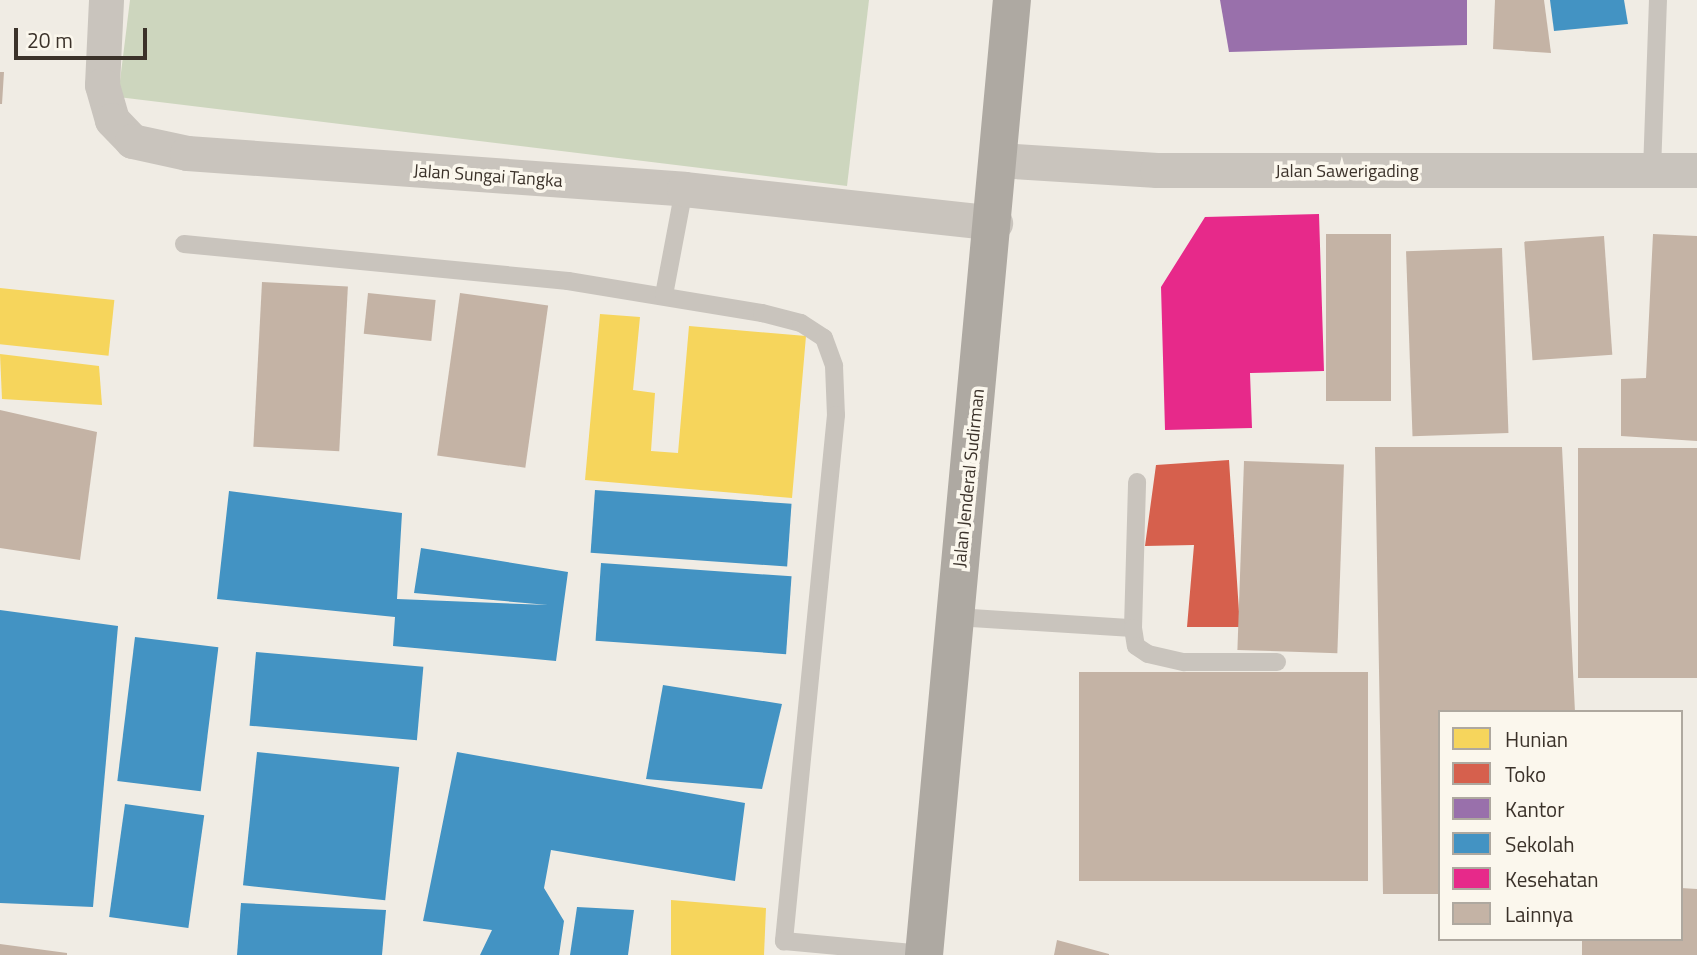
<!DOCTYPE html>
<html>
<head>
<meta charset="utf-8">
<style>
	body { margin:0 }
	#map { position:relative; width:1697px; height:955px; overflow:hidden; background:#f0ece4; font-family:"Titillium Web",sans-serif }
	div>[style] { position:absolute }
	.green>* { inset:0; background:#cdd6be }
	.homes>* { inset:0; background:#f6d55c; transform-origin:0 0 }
	.shops>* { inset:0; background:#d6604d }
	.offices>* { inset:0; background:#9970ab }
	.schools>* { inset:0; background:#4393c3; transform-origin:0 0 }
	.health>* { inset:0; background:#e7298a }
	.building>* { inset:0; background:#c4b3a5; transform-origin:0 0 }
	.lane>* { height:18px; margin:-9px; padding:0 9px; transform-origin:9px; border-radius:9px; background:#c9c4bd }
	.street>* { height:35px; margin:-17.5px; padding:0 17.5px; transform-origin:17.5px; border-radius:17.5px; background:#c9c4bd }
	.primary>* { height:38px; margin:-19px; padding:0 19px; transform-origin:19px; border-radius:19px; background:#aea9a2 }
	span { translate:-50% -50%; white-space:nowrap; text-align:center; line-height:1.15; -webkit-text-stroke:7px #fbf7ed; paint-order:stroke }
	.street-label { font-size:18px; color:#3b322a }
	.legend { position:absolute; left:1438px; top:710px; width:245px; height:231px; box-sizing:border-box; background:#fbf7ed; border:2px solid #aea89f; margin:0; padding:9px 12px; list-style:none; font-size:21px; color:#3b322a }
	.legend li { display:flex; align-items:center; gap:14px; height:35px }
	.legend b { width:35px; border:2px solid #aea89f }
	.scale { position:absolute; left:14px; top:28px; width:133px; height:32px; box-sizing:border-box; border:4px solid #3b322a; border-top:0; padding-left:9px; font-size:21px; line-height:24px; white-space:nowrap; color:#3b322a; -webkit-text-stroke:5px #fbf7ed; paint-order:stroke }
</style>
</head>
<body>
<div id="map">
	<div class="green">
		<i style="clip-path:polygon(130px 0,869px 0,847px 186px,118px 97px)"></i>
	</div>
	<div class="homes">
		<i style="left:0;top:288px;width:115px;height:56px;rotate:6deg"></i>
		<i style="clip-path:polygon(600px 314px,640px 317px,633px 390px,655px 393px,651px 451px,678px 453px,689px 326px,806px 336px,792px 498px,585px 480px)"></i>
		<i style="clip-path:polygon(0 354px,99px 366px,102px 405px,2px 399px)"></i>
		<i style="clip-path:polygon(671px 900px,766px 908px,764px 955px,671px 955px)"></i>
	</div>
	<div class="shops">
		<i style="clip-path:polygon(1229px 460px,1240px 627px,1187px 627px,1194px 545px,1145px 546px,1156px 465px)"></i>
	</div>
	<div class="offices">
		<i style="clip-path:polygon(1220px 0,1467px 0,1467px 45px,1229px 52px)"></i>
	</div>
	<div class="schools">
		<i style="clip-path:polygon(1550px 0,1624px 0,1628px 24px,1554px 31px)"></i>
		<i style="left:595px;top:490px;width:197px;height:63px;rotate:4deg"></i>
		<i style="clip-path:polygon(229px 491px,402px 513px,397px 599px,548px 605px,414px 593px,421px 548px,568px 572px,556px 661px,393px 646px,395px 617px,217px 599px)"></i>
		<i style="left:601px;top:563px;width:191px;height:78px;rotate:4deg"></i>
		<i style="clip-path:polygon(0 610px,118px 626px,93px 907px,0 903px)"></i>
		<i style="left:135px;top:637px;width:84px;height:145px;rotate:7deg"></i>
		<i style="left:256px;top:652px;width:168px;height:74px;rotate:5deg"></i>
		<i style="clip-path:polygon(663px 685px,782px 704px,762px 789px,646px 779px)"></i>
		<i style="left:257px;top:752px;width:143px;height:134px;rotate:6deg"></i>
		<i style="clip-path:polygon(457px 752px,745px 803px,735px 881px,551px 850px,544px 888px,564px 921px,559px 955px,480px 955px,492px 930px,423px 921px)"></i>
		<i style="left:125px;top:804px;width:80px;height:114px;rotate:8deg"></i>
		<i style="clip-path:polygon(241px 903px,386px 910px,382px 955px,237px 955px)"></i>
		<i style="clip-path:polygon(577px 907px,634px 910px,628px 955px,570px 955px)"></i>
	</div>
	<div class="health">
		<i style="clip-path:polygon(1319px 214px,1324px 371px,1250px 373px,1252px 428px,1165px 430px,1161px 287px,1205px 217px)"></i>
	</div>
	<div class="building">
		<i style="clip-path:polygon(1495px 0,1544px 0,1551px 53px,1493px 49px)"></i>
		<i style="clip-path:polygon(0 72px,4px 72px,2px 104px,0 104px)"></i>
		<i style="left:1391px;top:234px;width:167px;height:65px;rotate:90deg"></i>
		<i style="clip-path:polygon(1653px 234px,1697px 236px,1697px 441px,1621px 436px,1621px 379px,1646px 378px)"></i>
		<i style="left:1604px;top:236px;width:119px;height:80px;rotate:86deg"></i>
		<i style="left:1502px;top:248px;width:185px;height:96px;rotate:88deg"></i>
		<i style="left:262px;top:282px;width:86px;height:165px;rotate:3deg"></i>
		<i style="left:368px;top:293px;width:68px;height:41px;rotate:6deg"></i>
		<i style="left:460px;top:293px;width:89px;height:164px;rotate:8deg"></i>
		<i style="clip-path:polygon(0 410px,97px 432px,80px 560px,0 548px)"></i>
		<i style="clip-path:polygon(1375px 447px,1562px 447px,1575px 712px,1440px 712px,1440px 894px,1383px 894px)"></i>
		<i style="left:1578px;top:448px;width:119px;height:230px"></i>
		<i style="left:1244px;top:461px;width:100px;height:189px;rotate:2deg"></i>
		<i style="left:1079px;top:672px;width:289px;height:209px"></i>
		<i style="clip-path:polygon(1681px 888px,1697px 889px,1697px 955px,1582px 955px,1582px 939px,1681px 939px)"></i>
		<i style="clip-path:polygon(1057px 940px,1109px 954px,1109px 955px,1054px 955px)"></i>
		<i style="clip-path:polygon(0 944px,67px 953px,67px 955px,0 955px)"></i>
	</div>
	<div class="lane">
		<i style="left:1652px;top:171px;width:171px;rotate:-88deg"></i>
		<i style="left:184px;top:244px;width:386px;rotate:5.5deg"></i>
		<i style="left:568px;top:281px;width:197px;rotate:9.4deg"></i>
		<i style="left:762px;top:313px;width:40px;rotate:14.4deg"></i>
		<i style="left:801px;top:323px;width:27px;rotate:33deg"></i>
		<i style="left:824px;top:338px;width:30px;rotate:70deg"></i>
		<i style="left:834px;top:366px;width:49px;rotate:87.7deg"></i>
		<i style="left:836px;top:415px;width:529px;rotate:95.65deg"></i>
		<i style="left:784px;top:941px;width:142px;rotate:5.3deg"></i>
		<i style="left:664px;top:295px;width:108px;rotate:-79.3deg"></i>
		<i style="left:956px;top:617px;width:177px;rotate:3.6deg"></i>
		<i style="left:1133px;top:628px;width:146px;rotate:-88.4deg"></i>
		<i style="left:1133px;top:628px;width:18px;rotate:81deg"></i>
		<i style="left:1136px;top:646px;width:14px;rotate:34deg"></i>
		<i style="left:1148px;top:654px;width:37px;rotate:13deg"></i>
		<i style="left:1184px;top:662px;width:93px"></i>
	</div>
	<div class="street">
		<i style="left:106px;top:0;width:85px;rotate:92.7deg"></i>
		<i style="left:102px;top:85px;width:36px;rotate:74deg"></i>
		<i style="left:112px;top:120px;width:29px;rotate:46deg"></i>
		<i style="left:132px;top:141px;width:56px;rotate:12.3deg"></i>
		<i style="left:187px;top:153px;width:498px;rotate:4.1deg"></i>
		<i style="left:684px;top:189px;width:313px;rotate:6.2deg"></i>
		<i style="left:998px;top:160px;width:159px;rotate:3.6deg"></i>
		<i style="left:1157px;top:170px;width:540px"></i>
	</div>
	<div class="primary">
		<i style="left:924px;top:955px;width:959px;rotate:-84.74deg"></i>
	</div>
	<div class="street-label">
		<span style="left:1347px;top:171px">Jalan Sawerigading</span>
		<span style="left:488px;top:176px;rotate:4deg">Jalan Sungai Tangka</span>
		<span style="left:969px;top:478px;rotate:-84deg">Jalan Jenderal Sudirman</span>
	</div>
	<ul class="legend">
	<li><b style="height:19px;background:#f6d55c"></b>Hunian</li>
	<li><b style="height:19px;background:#d6604d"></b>Toko</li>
	<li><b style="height:19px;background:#9970ab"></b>Kantor</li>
	<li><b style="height:19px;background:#4393c3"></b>Sekolah</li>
	<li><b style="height:19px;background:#e7298a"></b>Kesehatan</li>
	<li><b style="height:19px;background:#c4b3a5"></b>Lainnya</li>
	</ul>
	<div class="scale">20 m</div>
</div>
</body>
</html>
